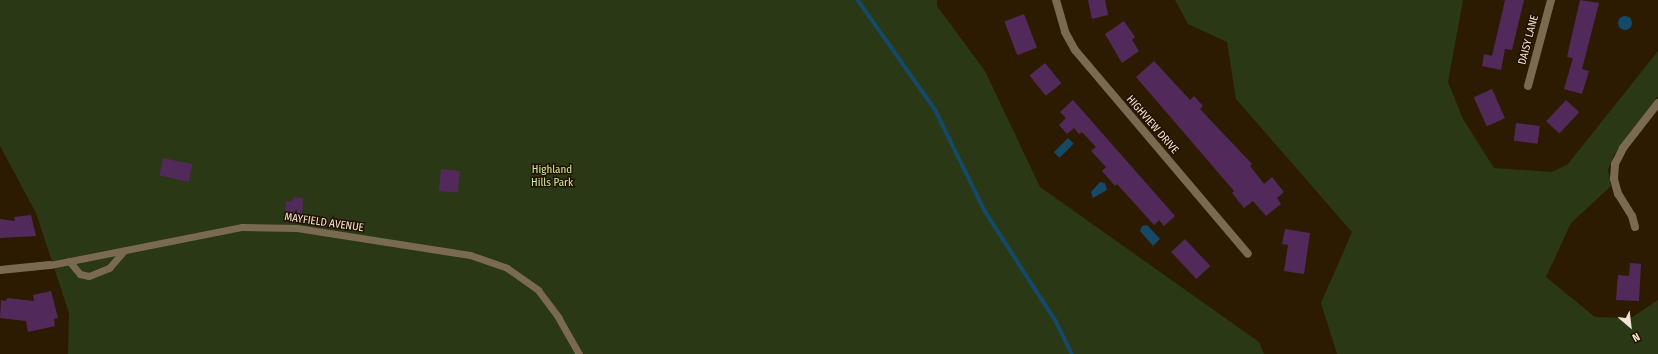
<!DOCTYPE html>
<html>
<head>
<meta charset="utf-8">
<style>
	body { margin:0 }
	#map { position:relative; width:1658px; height:354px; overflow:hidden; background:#2d1b01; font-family:"Fira Sans Condensed",sans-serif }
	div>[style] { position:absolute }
	.green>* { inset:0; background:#2a3815 }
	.water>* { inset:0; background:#144967; transform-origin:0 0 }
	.round { border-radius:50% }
	.stream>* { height:3.5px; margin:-1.75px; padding:0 1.75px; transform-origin:1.75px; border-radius:1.75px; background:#144967 }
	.building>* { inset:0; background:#512a5b; transform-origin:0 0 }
	.service>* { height:7px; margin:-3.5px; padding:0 3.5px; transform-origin:3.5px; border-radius:3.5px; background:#796a51 }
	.minor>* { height:8px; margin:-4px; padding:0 4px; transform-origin:4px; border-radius:4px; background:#796a51 }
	span { translate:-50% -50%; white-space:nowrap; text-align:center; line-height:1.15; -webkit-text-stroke:3px #231100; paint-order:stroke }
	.street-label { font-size:11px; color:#f1e4d5 }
	.park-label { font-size:11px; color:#c8ee93 }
	.north { position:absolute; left:1610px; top:306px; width:40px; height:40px; -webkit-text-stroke:3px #231100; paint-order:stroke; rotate:152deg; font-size:11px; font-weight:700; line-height:16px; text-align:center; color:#f1e4d5 }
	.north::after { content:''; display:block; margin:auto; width:14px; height:18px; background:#f1e4d5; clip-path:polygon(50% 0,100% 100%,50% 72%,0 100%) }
</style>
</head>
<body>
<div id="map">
	<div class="green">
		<i style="clip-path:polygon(0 0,937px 0,937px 6px,985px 71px,1040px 187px,1259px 342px,1264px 354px,68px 354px,69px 313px,36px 213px,0 146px)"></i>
		<i style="clip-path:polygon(1175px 0,1463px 0,1448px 82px,1463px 119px,1494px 168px,1552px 172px,1568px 164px,1658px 51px,1658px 96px,1614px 155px,1608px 170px,1611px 186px,1571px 223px,1546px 277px,1595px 317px,1631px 318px,1658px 300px,1658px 354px,1337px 354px,1321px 303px,1352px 232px,1236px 99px,1227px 42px,1188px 24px)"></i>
	</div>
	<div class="water">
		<i class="round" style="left:1618px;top:16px;width:14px;height:14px"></i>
		<i style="left:1068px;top:138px;width:8px;height:20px;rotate:45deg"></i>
		<i style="clip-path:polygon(1100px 182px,1105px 183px,1107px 190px,1093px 198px,1091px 192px)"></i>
		<i style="clip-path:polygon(1147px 225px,1160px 239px,1153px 246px,1140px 231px,1142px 226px)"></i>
	</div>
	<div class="stream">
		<i style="left:858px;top:0;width:133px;rotate:54.8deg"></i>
		<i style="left:935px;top:109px;width:114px;rotate:63.9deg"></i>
		<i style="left:985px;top:211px;width:131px;rotate:57.2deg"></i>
		<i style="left:1056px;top:321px;width:37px;rotate:64deg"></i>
	</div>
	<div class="building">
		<i style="clip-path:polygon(1088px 0,1105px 0,1108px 15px,1092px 19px)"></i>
		<i style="clip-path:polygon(1505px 0,1524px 0,1512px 50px,1505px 49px,1501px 70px,1482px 66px,1484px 54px,1492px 56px)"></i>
		<i style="clip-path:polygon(1580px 0,1599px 3px,1582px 69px,1589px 71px,1582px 94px,1564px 89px,1573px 58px,1567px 57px)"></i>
		<i style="left:1024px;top:14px;width:36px;height:21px;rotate:69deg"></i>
		<i style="clip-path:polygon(1124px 21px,1135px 37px,1132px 40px,1139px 51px,1122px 63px,1105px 34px)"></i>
		<i style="clip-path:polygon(1154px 61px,1190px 100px,1194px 96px,1203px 106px,1200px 109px,1252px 164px,1250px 166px,1264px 184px,1272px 177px,1284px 192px,1277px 198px,1281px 204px,1266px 216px,1253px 201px,1244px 208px,1232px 193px,1234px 191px,1136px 77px)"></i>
		<i style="left:1045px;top:63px;width:26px;height:20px;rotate:51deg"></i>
		<i style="left:1492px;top:89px;width:32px;height:20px;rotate:66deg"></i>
		<i style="clip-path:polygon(1073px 100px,1175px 216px,1164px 226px,1159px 220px,1154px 225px,1117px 184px,1115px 186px,1102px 171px,1106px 167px,1091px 151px,1096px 147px,1082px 132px,1079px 134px,1074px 128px,1067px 134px,1059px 125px,1066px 118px,1060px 112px)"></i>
		<i style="left:1566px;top:100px;width:18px;height:29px;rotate:43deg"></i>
		<i style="left:1516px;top:123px;width:24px;height:18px;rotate:7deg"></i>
		<i style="left:163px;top:158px;width:30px;height:18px;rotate:12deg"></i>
		<i style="left:441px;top:169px;width:19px;height:22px;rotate:6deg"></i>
		<i style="clip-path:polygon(293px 197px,303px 198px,302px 216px,285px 211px,286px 201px,292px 202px)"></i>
		<i style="clip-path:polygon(31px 215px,36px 236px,0 238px,0 219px,15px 221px,14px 217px)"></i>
		<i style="clip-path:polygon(1285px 229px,1310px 233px,1304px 274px,1284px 271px,1288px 245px,1282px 244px)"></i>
		<i style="left:1185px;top:239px;width:37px;height:19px;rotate:47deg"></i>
		<i style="clip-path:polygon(1630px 263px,1641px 264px,1639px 301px,1616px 300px,1618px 275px,1629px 276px)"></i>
		<i style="clip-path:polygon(51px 291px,58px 318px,54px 319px,55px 326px,28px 332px,26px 321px,0 318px,1px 300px,6px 301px,7px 298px,34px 301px,33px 295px)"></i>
	</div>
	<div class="service">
		<i style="left:69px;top:261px;width:17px;rotate:50deg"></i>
		<i style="left:80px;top:274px;width:9px;rotate:13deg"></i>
		<i style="left:89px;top:276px;width:22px;rotate:-22deg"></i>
		<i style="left:109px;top:268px;width:23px;rotate:-49deg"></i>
		<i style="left:50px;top:265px;width:196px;rotate:-11.2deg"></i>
		<i style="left:242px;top:227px;width:55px;rotate:1deg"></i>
		<i style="left:297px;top:228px;width:175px;rotate:8.9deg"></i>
		<i style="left:470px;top:255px;width:39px;rotate:19deg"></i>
		<i style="left:507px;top:268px;width:38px;rotate:35deg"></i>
		<i style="left:538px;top:290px;width:34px;rotate:53deg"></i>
		<i style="left:558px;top:317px;width:43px;rotate:60.4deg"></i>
	</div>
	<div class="minor">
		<i style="left:1056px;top:0;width:33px;rotate:74deg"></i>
		<i style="left:1065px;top:32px;width:21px;rotate:61deg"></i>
		<i style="left:1075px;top:50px;width:267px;rotate:49.7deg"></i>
		<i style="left:1528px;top:86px;width:89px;rotate:-75deg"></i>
		<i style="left:1635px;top:227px;width:11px;rotate:-105deg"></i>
		<i style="left:1632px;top:216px;width:26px;rotate:-122deg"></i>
		<i style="left:1618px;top:194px;width:16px;rotate:-105deg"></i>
		<i style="left:1614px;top:179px;width:15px;rotate:-86deg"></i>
		<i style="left:1615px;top:164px;width:18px;rotate:-63deg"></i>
		<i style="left:1623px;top:148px;width:57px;rotate:-52.1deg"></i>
		<i style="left:0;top:270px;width:50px;rotate:-5.7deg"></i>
	</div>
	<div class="street-label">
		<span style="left:1529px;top:40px;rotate:-75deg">DAISY LANE</span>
		<span style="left:1152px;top:125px;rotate:49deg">HIGHVIEW DRIVE</span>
		<span style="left:324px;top:223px;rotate:8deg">MAYFIELD AVENUE</span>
	</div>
	<div class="park-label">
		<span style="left:552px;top:177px">Highland<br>Hills Park</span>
	</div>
	<div class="north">N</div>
</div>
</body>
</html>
